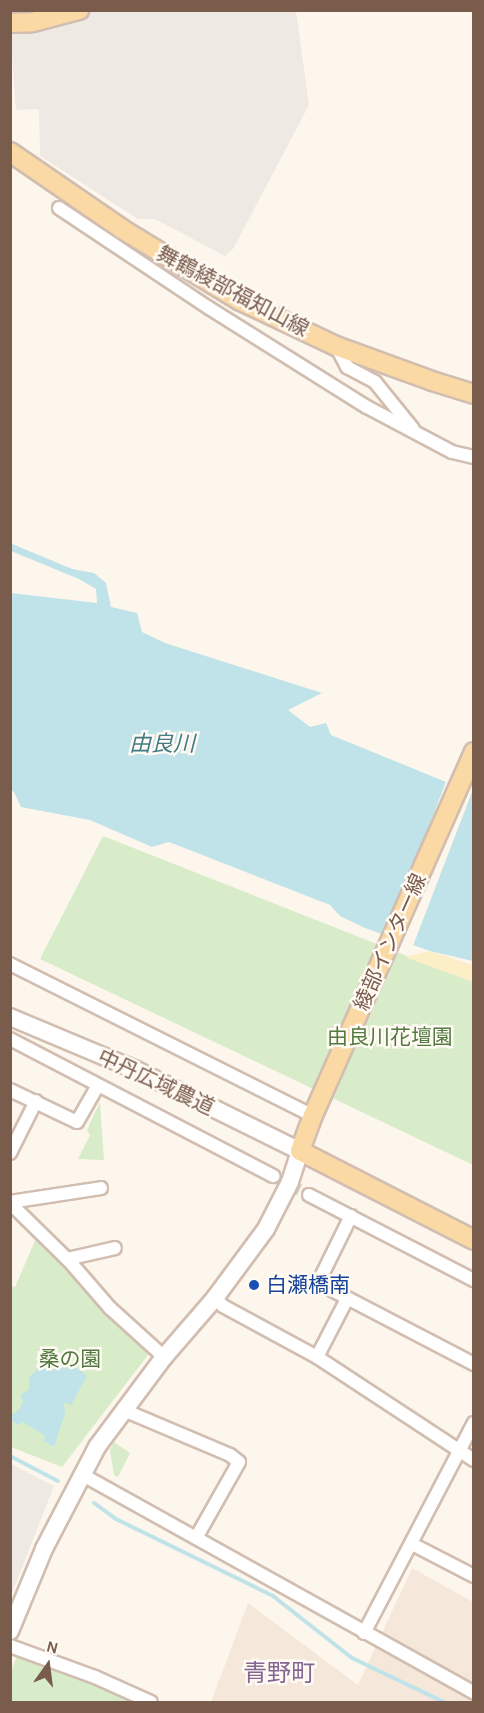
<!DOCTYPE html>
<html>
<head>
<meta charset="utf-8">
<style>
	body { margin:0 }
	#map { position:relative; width:484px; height:1713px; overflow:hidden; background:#fdf6ec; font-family:Karla,"Noto Sans JP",sans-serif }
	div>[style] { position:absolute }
	.residential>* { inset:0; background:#f5e8da }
	.industrial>* { inset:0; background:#efe9e4 }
	.green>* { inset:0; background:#d8ecc9 }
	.sand>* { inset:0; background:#fcefc7 }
	.water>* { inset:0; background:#bfe3e8 }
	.pier>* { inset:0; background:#fdf6ec; transform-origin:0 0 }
	.stream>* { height:4px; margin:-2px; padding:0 2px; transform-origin:2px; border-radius:2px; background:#bfe3e8 }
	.street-tunnel>* { height:12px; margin-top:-6px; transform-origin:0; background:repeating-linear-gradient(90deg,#dcd0c4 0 12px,transparent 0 18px) }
	.roads { filter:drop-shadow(2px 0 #d1beb0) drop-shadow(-2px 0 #d1beb0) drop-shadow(0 2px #d1beb0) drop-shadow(0 -2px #d1beb0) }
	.street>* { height:12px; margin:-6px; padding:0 6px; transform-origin:6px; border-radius:6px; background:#fff }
	.secondary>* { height:16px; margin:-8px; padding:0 8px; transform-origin:8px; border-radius:8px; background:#fff }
	.primary>* { height:18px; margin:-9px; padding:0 9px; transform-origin:9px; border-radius:9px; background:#fbd9a5 }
	.dots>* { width:16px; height:16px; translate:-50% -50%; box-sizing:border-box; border:3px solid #fffaf3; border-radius:50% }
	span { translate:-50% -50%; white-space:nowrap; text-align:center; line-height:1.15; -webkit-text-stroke:5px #fffaf3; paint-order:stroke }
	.street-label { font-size:21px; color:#7a5c4d }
	.park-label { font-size:21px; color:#537a41 }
	.transit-label { font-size:21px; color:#164399 }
	.left { translate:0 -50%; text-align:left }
	.water-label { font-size:22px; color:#437c86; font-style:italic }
	.quarter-label { font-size:24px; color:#846695 }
	.frame { position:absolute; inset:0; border:12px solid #7a5c4d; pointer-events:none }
	.north { position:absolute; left:18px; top:1635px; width:60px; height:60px; -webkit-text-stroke:4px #fffaf3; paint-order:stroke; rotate:14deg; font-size:16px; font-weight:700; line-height:24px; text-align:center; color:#7a5c4d }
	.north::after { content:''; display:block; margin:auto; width:21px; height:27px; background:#7a5c4d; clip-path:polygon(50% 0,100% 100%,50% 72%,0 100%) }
</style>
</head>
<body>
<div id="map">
	<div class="residential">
		<i style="clip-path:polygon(412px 1568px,473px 1602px,473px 1702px,211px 1702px,248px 1603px,358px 1685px)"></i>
	</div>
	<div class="industrial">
		<i style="clip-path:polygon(95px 11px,296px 11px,309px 105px,233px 249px,225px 256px,155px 219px,138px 219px,40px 156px,39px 109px,16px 110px,10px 27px)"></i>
		<i style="clip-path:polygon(11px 1464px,54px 1486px,11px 1596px)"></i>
	</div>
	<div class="green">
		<i style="clip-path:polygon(103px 836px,473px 982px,473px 1165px,40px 959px)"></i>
		<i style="clip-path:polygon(100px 1102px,104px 1160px,78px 1159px,90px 1135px,87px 1130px)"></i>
		<i style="clip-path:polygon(38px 1234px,148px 1355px,62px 1467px,11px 1447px,11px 1286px,15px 1287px)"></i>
		<i style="clip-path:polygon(114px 1442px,130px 1453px,118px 1477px,114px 1475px,110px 1450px)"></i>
		<i style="clip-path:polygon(17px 1656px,111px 1690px,137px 1702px,11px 1702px,10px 1674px)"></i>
	</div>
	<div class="sand">
		<i style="clip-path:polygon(430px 951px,473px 965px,473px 982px,405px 957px)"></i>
	</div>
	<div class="water">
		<i style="clip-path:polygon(10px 543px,72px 569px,94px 573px,106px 583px,111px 607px,137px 613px,142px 632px,165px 643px,322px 693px,288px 710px,310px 727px,326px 723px,331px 735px,473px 793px,473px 961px,430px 951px,365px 928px,340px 916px,330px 905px,169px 842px,152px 847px,90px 820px,21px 807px,14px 792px,11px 790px,11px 593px,97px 603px,96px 589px,79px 579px,11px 551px)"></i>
		<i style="clip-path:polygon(63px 1361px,70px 1362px,87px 1376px,71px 1405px,64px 1402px,65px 1414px,54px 1447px,44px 1441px,45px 1436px,23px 1422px,18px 1425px,11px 1420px,11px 1415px,19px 1410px,23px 1402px,21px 1395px,29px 1389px,29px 1377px,42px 1366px,49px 1368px,53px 1364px)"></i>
	</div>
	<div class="pier">
		<i style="left:447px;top:779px;width:28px;height:171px;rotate:21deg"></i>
	</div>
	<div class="stream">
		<i style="left:10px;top:1456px;width:54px;rotate:27.5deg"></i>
		<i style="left:94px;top:1503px;width:27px;rotate:36deg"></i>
		<i style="left:116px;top:1519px;width:175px;rotate:26.1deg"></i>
		<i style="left:273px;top:1596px;width:100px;rotate:38.1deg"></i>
		<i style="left:352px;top:1658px;width:102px;rotate:25.6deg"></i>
	</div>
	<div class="street-tunnel">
		<i style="left:273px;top:1176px;width:41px;rotate:27.8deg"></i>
	</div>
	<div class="roads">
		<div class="street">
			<i style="left:59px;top:208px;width:180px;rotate:33.7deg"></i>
			<i style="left:209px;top:308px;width:186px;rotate:32.1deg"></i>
			<i style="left:367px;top:407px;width:96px;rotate:27.9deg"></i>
			<i style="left:452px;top:452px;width:23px;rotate:13deg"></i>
			<i style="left:336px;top:346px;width:24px;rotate:62deg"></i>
			<i style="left:347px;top:367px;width:32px;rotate:28deg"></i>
			<i style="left:375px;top:382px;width:60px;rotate:51deg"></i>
			<i style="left:10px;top:964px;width:330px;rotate:26.6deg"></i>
			<i style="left:10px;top:1039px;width:297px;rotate:27.5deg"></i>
			<i style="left:10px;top:1090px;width:74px;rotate:25.5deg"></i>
			<i style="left:77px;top:1122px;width:40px;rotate:-60.3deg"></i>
			<i style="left:10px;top:1153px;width:58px;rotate:-63.4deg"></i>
			<i style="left:309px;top:1195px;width:186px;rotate:27.3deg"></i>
			<i style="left:10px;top:1202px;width:92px;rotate:-8.7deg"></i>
			<i style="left:10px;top:1203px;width:86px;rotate:44.5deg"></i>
			<i style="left:71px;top:1263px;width:60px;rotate:49.1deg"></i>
			<i style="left:110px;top:1308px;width:73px;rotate:42.2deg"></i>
			<i style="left:351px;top:1216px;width:66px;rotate:116.2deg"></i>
			<i style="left:322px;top:1275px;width:13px;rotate:72deg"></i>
			<i style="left:326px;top:1287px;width:167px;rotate:27.5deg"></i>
			<i style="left:67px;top:1259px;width:49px;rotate:-12.9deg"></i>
			<i style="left:215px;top:1298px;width:11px;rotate:45deg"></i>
			<i style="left:223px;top:1306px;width:107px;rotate:28.5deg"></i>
			<i style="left:317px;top:1357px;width:188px;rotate:33.3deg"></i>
			<i style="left:317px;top:1357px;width:65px;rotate:-62.7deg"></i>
			<i style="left:126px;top:1411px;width:113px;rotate:22.9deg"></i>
			<i style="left:230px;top:1455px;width:11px;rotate:38deg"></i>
			<i style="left:239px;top:1462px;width:87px;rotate:119.5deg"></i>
			<i style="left:81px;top:1474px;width:450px;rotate:29.1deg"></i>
			<i style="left:412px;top:1544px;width:70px;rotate:27.3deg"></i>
			<i style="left:364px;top:1633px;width:237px;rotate:-62.4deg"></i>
			<i style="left:10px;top:1646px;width:90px;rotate:20deg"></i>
			<i style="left:95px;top:1677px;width:61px;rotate:24.1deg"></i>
		</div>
		<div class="secondary">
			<i style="left:10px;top:1017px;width:134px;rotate:22.8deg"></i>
			<i style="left:134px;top:1069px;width:185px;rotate:26.3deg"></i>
			<i style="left:300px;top:1151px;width:33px;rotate:108deg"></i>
			<i style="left:290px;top:1182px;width:53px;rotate:117.1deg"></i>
			<i style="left:266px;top:1229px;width:86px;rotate:126.5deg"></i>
			<i style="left:215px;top:1298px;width:78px;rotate:130.8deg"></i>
			<i style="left:164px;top:1357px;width:112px;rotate:126.7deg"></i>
			<i style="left:97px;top:1447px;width:115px;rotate:117.5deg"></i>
			<i style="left:44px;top:1549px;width:89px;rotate:112.5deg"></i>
		</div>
		<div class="primary">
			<i style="left:10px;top:23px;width:23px;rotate:-2deg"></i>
			<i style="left:33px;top:22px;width:48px;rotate:-14.6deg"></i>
			<i style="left:10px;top:152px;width:136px;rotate:34.5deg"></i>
			<i style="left:122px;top:229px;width:137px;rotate:31.3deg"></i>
			<i style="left:239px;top:300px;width:107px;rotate:25.4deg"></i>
			<i style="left:336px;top:346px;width:102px;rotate:20deg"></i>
			<i style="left:432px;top:381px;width:44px;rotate:17.2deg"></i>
			<i style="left:474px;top:752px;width:397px;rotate:113.9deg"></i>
			<i style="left:313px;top:1115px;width:38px;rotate:110deg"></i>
			<i style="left:300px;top:1151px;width:195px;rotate:27.1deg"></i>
		</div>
	</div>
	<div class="dots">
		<i style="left:254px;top:1285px;background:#1a4fb4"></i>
	</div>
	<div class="street-label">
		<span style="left:233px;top:291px;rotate:28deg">舞鶴綾部福知山線</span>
		<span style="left:390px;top:942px;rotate:-66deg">綾部インター線</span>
		<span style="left:156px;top:1082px;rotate:25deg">中丹広域農道</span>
	</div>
	<div class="park-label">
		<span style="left:390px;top:1037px">由良川花壇園</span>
		<span style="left:70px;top:1359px">桑の園</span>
	</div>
	<div class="transit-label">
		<span class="left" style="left:266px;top:1285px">白瀬橋南</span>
	</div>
	<div class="water-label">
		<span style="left:162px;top:745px">由良川</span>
	</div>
	<div class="quarter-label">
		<span style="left:279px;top:1674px">青野町</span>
	</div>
	<div class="frame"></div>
	<div class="north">N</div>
</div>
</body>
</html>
